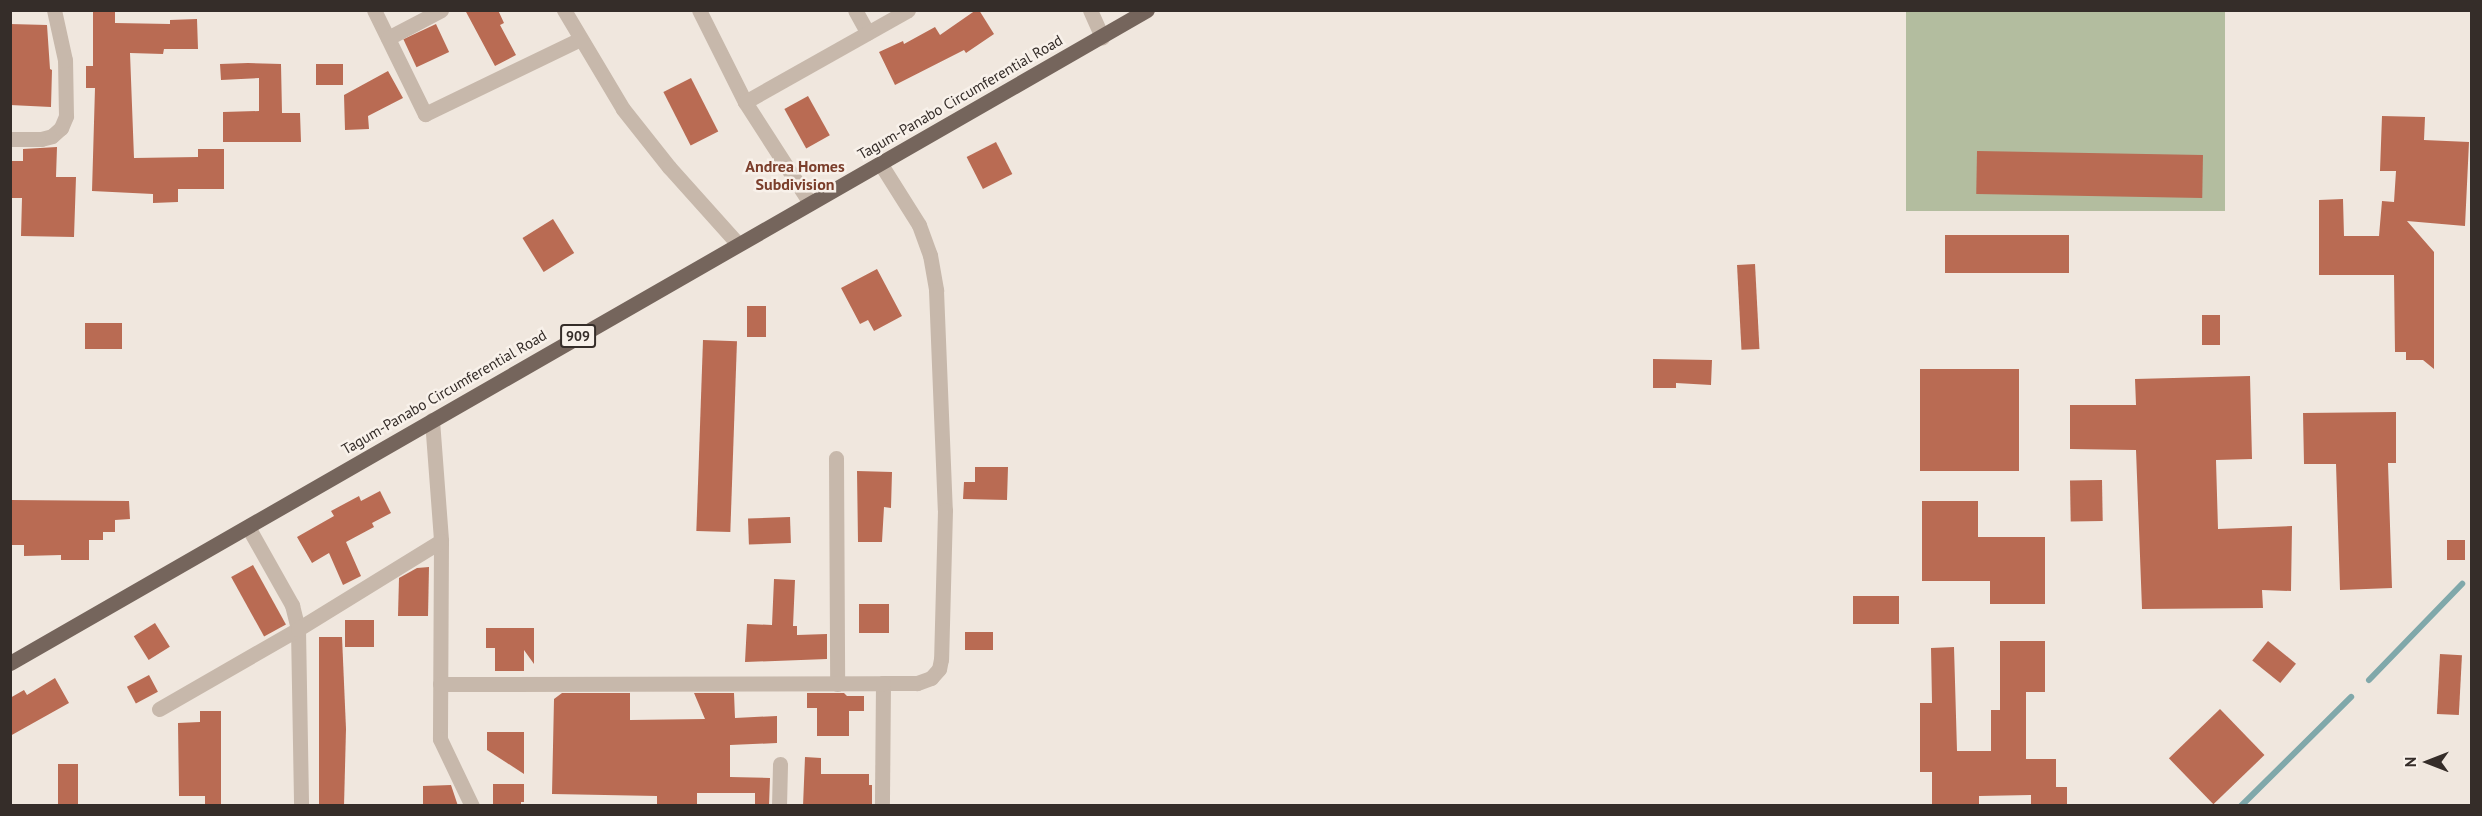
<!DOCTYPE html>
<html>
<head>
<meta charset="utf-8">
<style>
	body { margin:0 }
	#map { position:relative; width:2482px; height:816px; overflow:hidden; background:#f0e7de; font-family:"PT Sans",sans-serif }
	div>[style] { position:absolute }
	.green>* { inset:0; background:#b3bd9f; transform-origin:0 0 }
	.stream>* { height:6px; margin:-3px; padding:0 3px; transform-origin:3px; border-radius:3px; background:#80a8aa }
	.building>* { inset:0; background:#b96b53; transform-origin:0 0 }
	.minor>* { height:15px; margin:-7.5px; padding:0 7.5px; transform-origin:7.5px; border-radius:7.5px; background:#c7b8ab }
	.primary>* { height:15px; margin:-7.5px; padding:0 7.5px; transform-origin:7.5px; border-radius:7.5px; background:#75655c }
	span { translate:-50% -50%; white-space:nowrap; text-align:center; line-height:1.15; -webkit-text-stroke:5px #f8f1ea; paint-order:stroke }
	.shield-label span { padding:2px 4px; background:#f8f1ea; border:2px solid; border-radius:4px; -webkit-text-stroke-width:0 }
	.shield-label { font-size:14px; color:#352d29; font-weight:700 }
	.street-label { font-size:15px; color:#352d29 }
	.neighbourhood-label { font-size:16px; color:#7b3e2b; font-weight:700 }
	.frame { position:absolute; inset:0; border:12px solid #352d29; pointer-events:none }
	.north { position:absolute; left:2398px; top:732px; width:60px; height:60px; -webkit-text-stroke:4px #f8f1ea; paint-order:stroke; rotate:270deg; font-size:16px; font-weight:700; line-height:24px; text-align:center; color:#352d29 }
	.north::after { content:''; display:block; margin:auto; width:21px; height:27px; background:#352d29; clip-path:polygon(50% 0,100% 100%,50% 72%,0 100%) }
</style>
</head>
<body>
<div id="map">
	<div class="green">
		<i style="left:1906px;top:11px;width:319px;height:200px"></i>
	</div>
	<div class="stream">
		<i style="left:2369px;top:680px;width:134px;rotate:-45.9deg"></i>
		<i style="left:2241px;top:806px;width:155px;rotate:-44.7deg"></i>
	</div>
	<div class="building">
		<i style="clip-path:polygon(93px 10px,115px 10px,115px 23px,170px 24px,170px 20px,197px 19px,198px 49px,164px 49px,163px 54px,130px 53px,134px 158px,198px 157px,198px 149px,224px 149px,224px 189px,178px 189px,178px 202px,153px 203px,153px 194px,92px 191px,95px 88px,86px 88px,86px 66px,93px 66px)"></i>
		<i style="clip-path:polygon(465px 10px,498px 10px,504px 23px,500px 25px,516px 55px,495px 66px)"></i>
		<i style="clip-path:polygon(976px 10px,979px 10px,994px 34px,966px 53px,964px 50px,895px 85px,879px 52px,903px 41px,904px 44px,935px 27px,940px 35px)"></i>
		<i style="clip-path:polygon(10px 24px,47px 25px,50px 69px,52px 70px,51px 107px,10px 105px)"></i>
		<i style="left:436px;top:24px;width:31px;height:36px;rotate:65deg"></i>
		<i style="clip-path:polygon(248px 63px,281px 64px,282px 113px,300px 113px,301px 142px,223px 142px,223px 112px,259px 111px,259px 78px,221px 80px,220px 64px)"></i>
		<i style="left:316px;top:64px;width:27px;height:21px"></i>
		<i style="clip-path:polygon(388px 71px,403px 98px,368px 116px,369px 129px,345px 130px,344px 95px)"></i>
		<i style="left:691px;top:78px;width:60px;height:31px;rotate:63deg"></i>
		<i style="left:808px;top:96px;width:45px;height:27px;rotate:61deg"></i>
		<i style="clip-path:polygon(2382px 116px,2425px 117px,2424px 140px,2469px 142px,2465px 226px,2407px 221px,2434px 252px,2434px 369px,2423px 360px,2406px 360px,2406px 352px,2395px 352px,2394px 275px,2319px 275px,2319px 200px,2343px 199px,2344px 236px,2379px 236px,2382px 201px,2394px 202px,2396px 171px,2380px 171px)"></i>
		<i style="left:996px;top:142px;width:36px;height:33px;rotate:63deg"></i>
		<i style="clip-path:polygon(57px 147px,56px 177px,76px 177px,74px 237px,21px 236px,22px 198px,10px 198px,10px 161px,23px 161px,23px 149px)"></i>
		<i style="left:1977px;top:151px;width:226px;height:43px;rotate:1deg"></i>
		<i style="left:553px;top:219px;width:40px;height:36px;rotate:58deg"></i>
		<i style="left:2069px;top:235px;width:38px;height:124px;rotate:90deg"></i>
		<i style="left:1755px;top:264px;width:85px;height:18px;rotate:87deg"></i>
		<i style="clip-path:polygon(877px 269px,902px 316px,874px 331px,868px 320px,860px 324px,841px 288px)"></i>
		<i style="left:766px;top:306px;width:31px;height:19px;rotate:90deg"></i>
		<i style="left:2202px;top:315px;width:18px;height:30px"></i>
		<i style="left:122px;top:323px;width:26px;height:37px;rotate:90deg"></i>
		<i style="left:703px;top:340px;width:34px;height:191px;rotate:2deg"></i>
		<i style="clip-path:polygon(1653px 359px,1712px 360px,1711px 385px,1676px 383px,1676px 388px,1653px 388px)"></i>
		<i style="left:1920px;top:369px;width:99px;height:102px"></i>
		<i style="clip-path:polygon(2250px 376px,2252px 459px,2216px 460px,2218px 529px,2292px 526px,2291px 591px,2262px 590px,2263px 608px,2142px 609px,2136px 450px,2070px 449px,2070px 405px,2136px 405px,2135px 379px)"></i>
		<i style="clip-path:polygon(2396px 412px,2396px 463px,2388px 463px,2392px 588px,2340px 590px,2336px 464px,2304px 464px,2303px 413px)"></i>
		<i style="clip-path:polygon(975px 467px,1008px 467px,1007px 500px,963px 499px,964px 482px,975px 482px)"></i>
		<i style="clip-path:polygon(857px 471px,892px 472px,891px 508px,884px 507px,882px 542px,858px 542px)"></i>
		<i style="left:2102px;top:480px;width:41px;height:32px;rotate:89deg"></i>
		<i style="clip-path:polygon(380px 491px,391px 513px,372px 523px,374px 527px,346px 542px,361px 576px,343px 585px,329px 553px,312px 563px,297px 537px,334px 516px,331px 511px,359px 496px,361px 501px)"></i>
		<i style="clip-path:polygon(10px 500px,129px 501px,130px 519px,115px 520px,115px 532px,103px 532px,103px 540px,89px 540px,89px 560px,61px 560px,61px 555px,24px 556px,24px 545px,10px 545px)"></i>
		<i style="clip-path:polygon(1922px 501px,1978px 501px,1978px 537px,2045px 537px,2045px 604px,1990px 604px,1990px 581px,1922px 581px)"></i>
		<i style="left:790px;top:517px;width:26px;height:42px;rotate:88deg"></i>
		<i style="left:2447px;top:540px;width:18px;height:20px"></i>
		<i style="left:253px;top:565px;width:68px;height:25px;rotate:61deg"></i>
		<i style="clip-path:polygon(429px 567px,428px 616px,398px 616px,399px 578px,417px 568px)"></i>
		<i style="clip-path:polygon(774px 579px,795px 580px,793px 626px,797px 626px,797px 635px,827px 634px,827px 659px,745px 662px,747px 624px,772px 625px)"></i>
		<i style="left:1853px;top:596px;width:46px;height:28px"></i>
		<i style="left:859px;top:604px;width:30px;height:29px"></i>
		<i style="left:345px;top:620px;width:29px;height:27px"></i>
		<i style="left:155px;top:623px;width:28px;height:25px;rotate:58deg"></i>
		<i style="clip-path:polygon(486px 628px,534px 628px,534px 664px,524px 650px,524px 671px,495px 671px,495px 648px,486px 648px)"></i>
		<i style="left:965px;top:632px;width:28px;height:18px"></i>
		<i style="clip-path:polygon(319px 637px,342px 637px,346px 729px,344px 806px,319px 806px)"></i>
		<i style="clip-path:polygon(2000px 641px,2045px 641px,2045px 692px,2026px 692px,2026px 759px,2056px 759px,2056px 787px,2067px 787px,2067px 806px,2031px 806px,2031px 795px,1979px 796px,1979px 806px,1932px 806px,1932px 772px,1920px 772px,1920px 703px,1932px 703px,1931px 648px,1954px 647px,1957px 751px,1991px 751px,1991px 710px,2000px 710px)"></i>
		<i style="left:2268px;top:641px;width:36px;height:25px;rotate:39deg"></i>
		<i style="left:2440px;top:654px;width:22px;height:60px;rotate:3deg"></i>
		<i style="left:149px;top:675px;width:19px;height:25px;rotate:62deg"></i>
		<i style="clip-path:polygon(55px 678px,69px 703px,10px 736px,10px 698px,24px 690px,27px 695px)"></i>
		<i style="clip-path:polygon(562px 693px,630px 693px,630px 720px,705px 719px,694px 693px,734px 693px,735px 718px,777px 716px,777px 743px,730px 745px,730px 777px,770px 778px,769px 806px,755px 806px,755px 793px,697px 793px,697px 806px,657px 806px,657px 796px,552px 794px,554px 699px)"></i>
		<i style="clip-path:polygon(807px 693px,844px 693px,847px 696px,864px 696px,864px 711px,849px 711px,849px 736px,817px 736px,817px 708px,807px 708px)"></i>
		<i style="left:2220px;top:709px;width:64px;height:71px;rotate:46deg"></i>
		<i style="clip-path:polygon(200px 711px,221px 711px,221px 806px,205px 806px,205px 796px,179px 796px,178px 723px,200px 722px)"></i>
		<i style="clip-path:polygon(487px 732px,524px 732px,524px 774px,487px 750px)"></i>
		<i style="clip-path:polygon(805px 757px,821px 758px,821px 774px,869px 774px,869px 785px,872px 785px,872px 805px,803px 806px)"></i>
		<i style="left:58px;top:764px;width:20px;height:40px"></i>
		<i style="clip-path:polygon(493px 784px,524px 784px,524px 802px,521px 802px,521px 806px,493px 806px)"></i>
		<i style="clip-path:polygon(451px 785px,458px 806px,423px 806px,423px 786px)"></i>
	</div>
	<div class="minor">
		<i style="left:374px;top:10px;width:116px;rotate:63.9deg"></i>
		<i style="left:425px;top:114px;width:172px;rotate:-25.8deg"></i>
		<i style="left:564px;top:10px;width:115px;rotate:59.2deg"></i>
		<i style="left:623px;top:109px;width:74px;rotate:51.6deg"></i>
		<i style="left:669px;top:167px;width:103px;rotate:48.1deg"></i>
		<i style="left:699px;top:10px;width:103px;rotate:63.4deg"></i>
		<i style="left:745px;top:102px;width:120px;rotate:57.2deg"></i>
		<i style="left:855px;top:10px;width:26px;rotate:61deg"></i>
		<i style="left:1090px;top:10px;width:30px;rotate:66deg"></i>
		<i style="left:388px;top:38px;width:60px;rotate:-27.8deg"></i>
		<i style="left:745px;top:102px;width:187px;rotate:-29.4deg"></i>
		<i style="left:10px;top:139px;width:31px"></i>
		<i style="left:41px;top:139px;width:11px;rotate:-15deg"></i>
		<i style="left:52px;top:136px;width:12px;rotate:-42deg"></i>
		<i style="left:61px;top:128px;width:13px;rotate:-67deg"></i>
		<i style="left:66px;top:116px;width:56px;rotate:-91deg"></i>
		<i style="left:65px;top:60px;width:51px;rotate:-102.4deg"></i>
		<i style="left:880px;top:163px;width:73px;rotate:57.8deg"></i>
		<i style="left:919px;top:225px;width:32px;rotate:70deg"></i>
		<i style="left:930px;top:255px;width:36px;rotate:80deg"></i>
		<i style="left:936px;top:290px;width:220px;rotate:87.7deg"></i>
		<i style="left:945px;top:510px;width:149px;rotate:91.5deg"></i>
		<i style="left:941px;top:659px;width:10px;rotate:101deg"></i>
		<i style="left:939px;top:669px;width:12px;rotate:132deg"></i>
		<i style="left:931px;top:678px;width:15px;rotate:160deg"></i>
		<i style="left:917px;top:683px;width:34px;rotate:180deg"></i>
		<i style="left:883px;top:683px;width:123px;rotate:90.5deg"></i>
		<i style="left:432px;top:420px;width:121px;rotate:85.7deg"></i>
		<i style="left:441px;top:541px;width:198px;rotate:90.3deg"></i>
		<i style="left:440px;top:739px;width:74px;rotate:64.5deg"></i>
		<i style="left:836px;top:458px;width:226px;rotate:89.7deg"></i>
		<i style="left:248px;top:527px;width:90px;rotate:60.6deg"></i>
		<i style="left:292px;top:605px;width:25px;rotate:76deg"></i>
		<i style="left:298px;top:629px;width:177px;rotate:89deg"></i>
		<i style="left:440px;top:684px;width:443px;rotate:-0.1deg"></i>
		<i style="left:159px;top:709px;width:160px;rotate:-29.9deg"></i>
		<i style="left:298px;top:629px;width:168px;rotate:-31.6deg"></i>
		<i style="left:779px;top:806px;width:42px;rotate:-88.6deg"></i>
	</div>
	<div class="primary">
		<i style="left:10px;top:663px;width:1311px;rotate:-29.87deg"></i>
	</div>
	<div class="shield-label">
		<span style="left:578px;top:336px">909</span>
	</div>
	<div class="street-label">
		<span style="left:960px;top:97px;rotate:-30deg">Tagum-Panabo Circumferential Road</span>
		<span style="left:444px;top:392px;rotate:-30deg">Tagum-Panabo Circumferential Road</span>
	</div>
	<div class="neighbourhood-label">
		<span style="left:795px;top:175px">Andrea Homes<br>Subdivision</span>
	</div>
	<div class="frame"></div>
	<div class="north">N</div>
</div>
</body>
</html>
